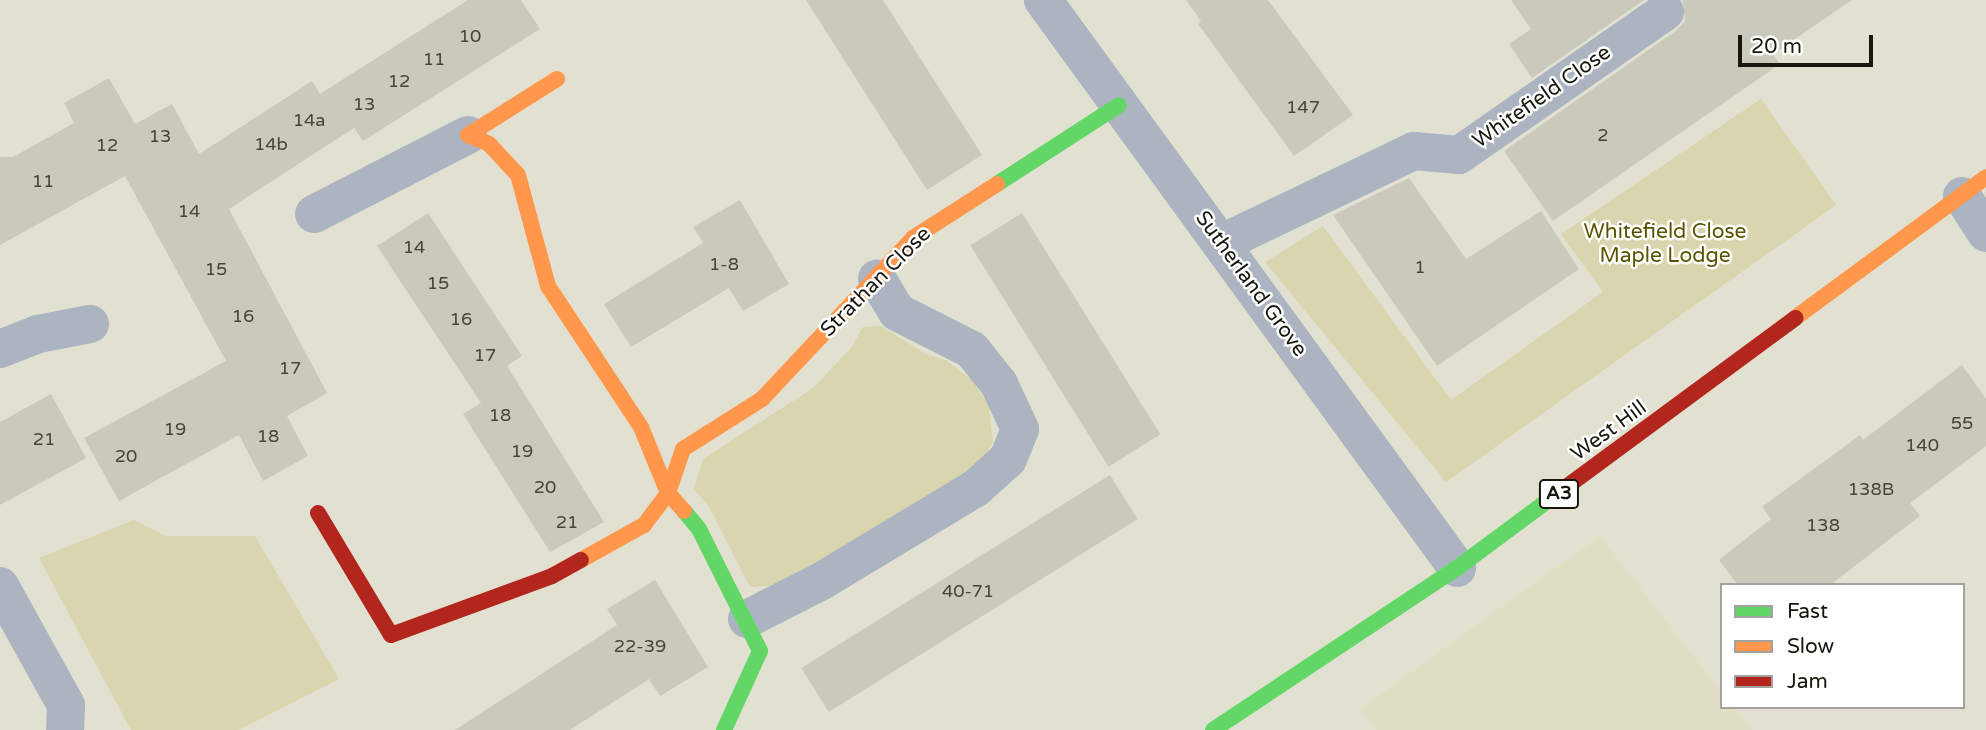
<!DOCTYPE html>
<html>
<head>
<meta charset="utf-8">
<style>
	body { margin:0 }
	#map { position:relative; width:1986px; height:730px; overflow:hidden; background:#e2e1d1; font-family:"Varela Round",sans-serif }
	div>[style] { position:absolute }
	.built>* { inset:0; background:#e0dfc3 }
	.green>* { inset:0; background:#d8d5af }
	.building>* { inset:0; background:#c9c9bc; transform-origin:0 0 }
	.street>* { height:38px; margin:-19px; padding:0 19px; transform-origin:19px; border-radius:19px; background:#acb4c1 }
	.fast>* { height:16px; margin:-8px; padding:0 8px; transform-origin:8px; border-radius:8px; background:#63d668 }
	.slow>* { height:16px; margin:-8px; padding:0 8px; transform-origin:8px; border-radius:8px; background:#ff974d }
	.jam>* { height:16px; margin:-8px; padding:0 8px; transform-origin:8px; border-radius:8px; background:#b3261e }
	span { translate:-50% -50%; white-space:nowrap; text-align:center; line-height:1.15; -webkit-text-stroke:5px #fff; paint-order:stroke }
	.number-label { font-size:18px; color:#46453a }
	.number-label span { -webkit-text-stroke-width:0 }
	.shield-label span { padding:2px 5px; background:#fff; border:2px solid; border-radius:5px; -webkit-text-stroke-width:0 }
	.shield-label { font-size:19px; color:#18170d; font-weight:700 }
	.street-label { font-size:21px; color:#18170d }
	.park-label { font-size:21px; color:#5a5400 }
	.legend { position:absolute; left:1720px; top:583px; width:245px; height:126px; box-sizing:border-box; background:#fff; border:2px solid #a3a29e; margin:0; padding:9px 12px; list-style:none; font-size:21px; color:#18170d }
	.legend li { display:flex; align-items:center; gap:14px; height:35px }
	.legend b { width:35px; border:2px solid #a3a29e }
	.scale { position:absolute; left:1738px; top:35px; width:135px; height:32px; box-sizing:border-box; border:4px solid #18170d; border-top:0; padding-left:9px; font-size:21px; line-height:24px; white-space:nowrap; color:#18170d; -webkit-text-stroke:5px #fff; paint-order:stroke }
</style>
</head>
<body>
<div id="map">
	<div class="built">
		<i style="clip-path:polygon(1600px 536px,1722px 693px,1722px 707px,1734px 707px,1752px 730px,1376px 730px,1360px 709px)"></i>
	</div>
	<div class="green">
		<i style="clip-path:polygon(1761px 99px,1836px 205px,1446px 482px,1265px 262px,1323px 226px,1451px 400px,1603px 292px,1561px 234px)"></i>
		<i style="clip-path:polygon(881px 326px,927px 355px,946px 360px,972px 380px,989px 406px,993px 443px,971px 476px,783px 585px,750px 587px,709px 507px,694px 489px,703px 459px,813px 388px,851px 348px,863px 327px)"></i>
		<i style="clip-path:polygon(134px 520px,166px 536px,255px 536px,339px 679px,239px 730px,131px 730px,39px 558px)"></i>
	</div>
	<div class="building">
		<i style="clip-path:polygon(468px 0,521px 0,540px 29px,363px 141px,354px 128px,229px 209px,327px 393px,287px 416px,308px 456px,263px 481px,239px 435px,119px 501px,84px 438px,226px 361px,125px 176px,0 245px,0 157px,13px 157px,74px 123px,64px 103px,109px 78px,135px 124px,172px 104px,199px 154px,312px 81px,320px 94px)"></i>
		<i style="clip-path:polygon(806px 0,883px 0,982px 155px,927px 190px)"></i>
		<i style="clip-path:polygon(1186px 0,1268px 0,1353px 115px,1294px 156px,1198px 24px,1201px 21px)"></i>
		<i style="clip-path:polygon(1511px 0,1644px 0,1532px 78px,1509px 44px,1531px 29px)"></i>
		<i style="clip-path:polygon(1683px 0,1852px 0,1773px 54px,1780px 64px,1553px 221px,1504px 151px,1677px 30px,1685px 21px)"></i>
		<i style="clip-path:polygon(1409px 178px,1466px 259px,1541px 211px,1579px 269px,1437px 366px,1333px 215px)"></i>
		<i style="clip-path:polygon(740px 200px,789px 284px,743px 311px,729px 288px,631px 347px,604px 304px,703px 243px,693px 227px)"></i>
		<i style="clip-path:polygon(428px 213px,522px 356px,507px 366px,604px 522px,550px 552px,463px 414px,481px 403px,377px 246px)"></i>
		<i style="left:1022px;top:213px;width:261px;height:61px;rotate:58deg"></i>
		<i style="clip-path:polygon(1962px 365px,1986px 399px,1986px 446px,1910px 503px,1920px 516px,1830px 585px,1738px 585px,1719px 560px,1771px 519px,1762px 507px,1860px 435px,1863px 440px)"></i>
		<i style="clip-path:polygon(51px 394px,86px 458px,0 505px,0 422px)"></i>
		<i style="left:1110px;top:475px;width:52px;height:364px;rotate:58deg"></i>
		<i style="clip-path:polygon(655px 580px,708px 667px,660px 696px,649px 679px,570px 730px,455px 730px,617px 625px,607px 609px)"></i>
	</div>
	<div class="street">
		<i style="left:1043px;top:0;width:703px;rotate:53.91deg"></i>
		<i style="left:1962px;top:196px;width:44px;rotate:57deg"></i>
		<i style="left:314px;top:214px;width:173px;rotate:-27.2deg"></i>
		<i style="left:1222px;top:243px;width:213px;rotate:-25.6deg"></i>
		<i style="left:1414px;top:151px;width:45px;rotate:5.1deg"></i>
		<i style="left:1459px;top:155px;width:251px;rotate:-34.8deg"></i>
		<i style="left:0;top:349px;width:41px;rotate:-21.5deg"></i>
		<i style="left:38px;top:334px;width:53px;rotate:-10.9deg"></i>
		<i style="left:0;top:586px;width:136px;rotate:61deg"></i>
		<i style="left:66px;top:705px;width:25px;rotate:92deg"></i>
		<i style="left:747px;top:619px;width:82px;rotate:-26.9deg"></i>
		<i style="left:820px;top:582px;width:182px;rotate:-31.1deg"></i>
		<i style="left:976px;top:488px;width:43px;rotate:-42.2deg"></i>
		<i style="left:1008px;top:459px;width:32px;rotate:-68deg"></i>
		<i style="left:1020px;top:429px;width:50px;rotate:-115deg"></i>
		<i style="left:999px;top:384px;width:43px;rotate:-128.5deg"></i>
		<i style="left:972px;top:350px;width:84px;rotate:-153.1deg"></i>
		<i style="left:897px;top:312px;width:39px;rotate:-121deg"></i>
	</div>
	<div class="fast">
		<i style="left:997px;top:184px;width:145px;rotate:-32.9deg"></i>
		<i style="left:684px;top:511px;width:23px;rotate:50deg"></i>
		<i style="left:699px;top:529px;width:136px;rotate:63.4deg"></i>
		<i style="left:760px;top:651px;width:87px;rotate:114.5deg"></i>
		<i style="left:1213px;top:730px;width:293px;rotate:-33.6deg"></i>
		<i style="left:1457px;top:568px;width:121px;rotate:-36.6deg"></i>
	</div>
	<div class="slow">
		<i style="left:557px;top:79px;width:105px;rotate:147.8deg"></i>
		<i style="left:468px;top:135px;width:23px;rotate:23deg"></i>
		<i style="left:489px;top:144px;width:42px;rotate:46.9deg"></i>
		<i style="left:518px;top:175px;width:115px;rotate:74.9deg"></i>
		<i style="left:548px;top:286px;width:169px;rotate:56.6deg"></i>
		<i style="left:641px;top:427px;width:71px;rotate:67.8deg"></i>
		<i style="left:668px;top:493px;width:24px;rotate:48deg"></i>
		<i style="left:1795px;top:318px;width:237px;rotate:-36.4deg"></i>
		<i style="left:581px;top:560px;width:72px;rotate:-29.1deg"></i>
		<i style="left:644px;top:525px;width:40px;rotate:-53deg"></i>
		<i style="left:668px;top:493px;width:46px;rotate:-71.2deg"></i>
		<i style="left:683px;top:449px;width:93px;rotate:-32.3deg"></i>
		<i style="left:762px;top:399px;width:221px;rotate:-46.8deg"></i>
		<i style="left:913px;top:238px;width:100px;rotate:-32.7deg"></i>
	</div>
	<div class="jam">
		<i style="left:1554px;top:496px;width:300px;rotate:-36.4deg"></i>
		<i style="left:318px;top:513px;width:142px;rotate:59.1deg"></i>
		<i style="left:391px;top:635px;width:171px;rotate:-20.1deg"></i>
		<i style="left:552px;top:576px;width:33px;rotate:-29deg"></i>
	</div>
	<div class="number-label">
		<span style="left:470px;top:36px">10</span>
		<span style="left:434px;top:59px">11</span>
		<span style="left:399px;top:81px">12</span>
		<span style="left:364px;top:104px">13</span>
		<span style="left:1303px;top:107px">147</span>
		<span style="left:309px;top:120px">14a</span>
		<span style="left:1603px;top:135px">2</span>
		<span style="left:160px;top:136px">13</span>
		<span style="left:271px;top:144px">14b</span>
		<span style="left:107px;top:145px">12</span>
		<span style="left:43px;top:181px">11</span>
		<span style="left:189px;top:211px">14</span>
		<span style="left:414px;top:247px">14</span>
		<span style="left:724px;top:264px">1-8</span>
		<span style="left:1420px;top:267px">1</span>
		<span style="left:216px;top:269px">15</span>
		<span style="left:438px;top:283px">15</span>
		<span style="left:243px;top:316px">16</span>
		<span style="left:461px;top:319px">16</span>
		<span style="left:485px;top:355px">17</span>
		<span style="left:290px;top:368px">17</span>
		<span style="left:500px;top:415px">18</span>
		<span style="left:1962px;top:423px">55</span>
		<span style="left:175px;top:429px">19</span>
		<span style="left:268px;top:436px">18</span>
		<span style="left:44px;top:439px">21</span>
		<span style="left:1922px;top:445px">140</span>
		<span style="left:522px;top:451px">19</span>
		<span style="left:126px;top:456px">20</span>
		<span style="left:545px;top:487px">20</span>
		<span style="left:1871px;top:489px">138B</span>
		<span style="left:567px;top:522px">21</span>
		<span style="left:1823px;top:525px">138</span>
		<span style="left:968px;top:591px">40-71</span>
		<span style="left:640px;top:646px">22-39</span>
	</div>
	<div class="shield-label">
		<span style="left:1559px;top:494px">A3</span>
	</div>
	<div class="street-label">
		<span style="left:1542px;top:97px;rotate:-35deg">Whitefield Close</span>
		<span style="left:876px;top:282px;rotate:-45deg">Strathan Close</span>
		<span style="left:1251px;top:284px;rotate:54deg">Sutherland Grove</span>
		<span style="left:1609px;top:431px;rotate:-36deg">West Hill</span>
	</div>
	<div class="park-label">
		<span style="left:1665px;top:244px">Whitefield Close<br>Maple Lodge</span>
	</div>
	<ul class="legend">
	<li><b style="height:9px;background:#63d668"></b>Fast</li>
	<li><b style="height:9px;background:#ff974d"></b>Slow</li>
	<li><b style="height:9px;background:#b3261e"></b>Jam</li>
	</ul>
	<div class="scale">20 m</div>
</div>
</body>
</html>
